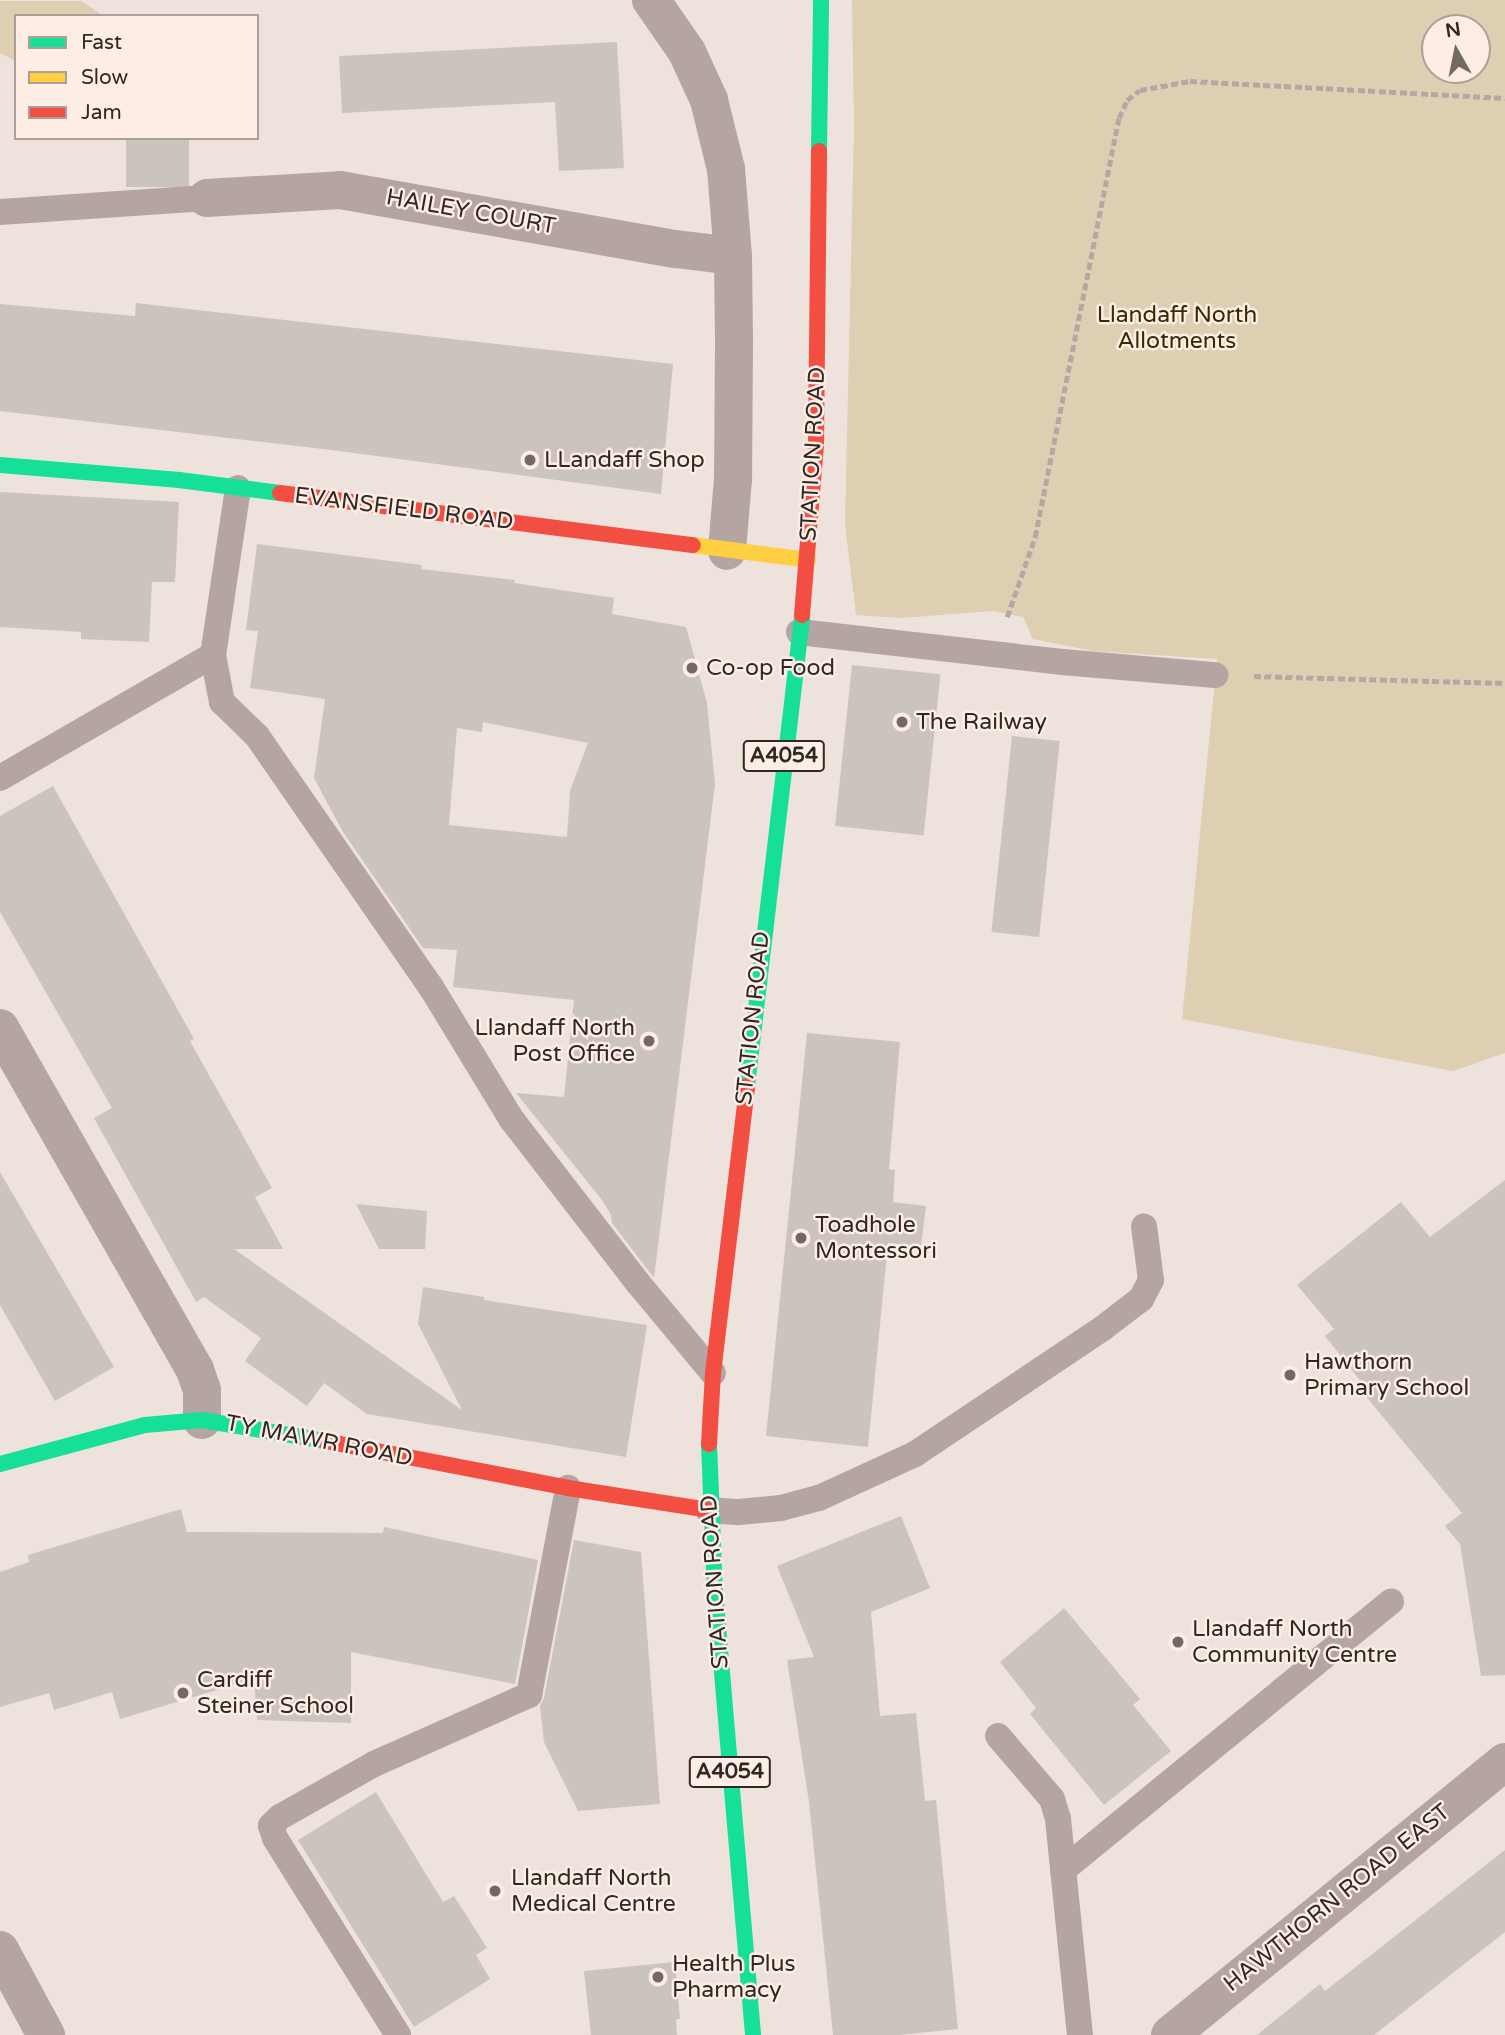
<!DOCTYPE html>
<html>
<head>
<meta charset="utf-8">
<style>
	body { margin:0 }
	#map { position:relative; width:1505px; height:2035px; overflow:hidden; background:#ede2dc; font-family:"Varela Round",sans-serif }
	div>[style] { position:absolute }
	.green>* { inset:0; background:#deceb2 }
	.building>* { inset:0; background:#cbc4be; transform-origin:0 0 }
	.path>* { height:4.5px; margin-top:-2.25px; transform-origin:0; background:repeating-linear-gradient(90deg,#b4a8a5 0 7px,transparent 0 10.5px) }
	.lane>* { height:26px; margin:-13px; padding:0 13px; transform-origin:13px; border-radius:13px; background:#b5a5a2 }
	.street>* { height:38px; margin:-19px; padding:0 19px; transform-origin:19px; border-radius:19px; background:#b5a5a2 }
	.fast>* { height:16px; margin:-8px; padding:0 8px; transform-origin:8px; border-radius:8px; background:#16e098 }
	.slow>* { height:16px; margin:-8px; padding:0 8px; transform-origin:8px; border-radius:8px; background:#ffcf43 }
	.jam>* { height:16px; margin:-8px; padding:0 8px; transform-origin:8px; border-radius:8px; background:#f24e42 }
	.dots>* { width:19px; height:19px; translate:-50% -50%; box-sizing:border-box; border:4px solid #feede5; border-radius:50% }
	span { translate:-50% -50%; white-space:nowrap; text-align:center; line-height:1.15; -webkit-text-stroke:5px #feede5; paint-order:stroke }
	.shield-label span { padding:2px 5px; background:#feede5; border:2px solid; border-radius:5px; -webkit-text-stroke-width:0 }
	.shield-label { font-size:21px; color:#302824; font-weight:700 }
	.street-label { font-size:23px; color:#302824 }
	.park-label { font-size:23px; color:#392a00 }
	.poi-label { font-size:23px; color:#302824 }
	.left { translate:0 -50%; text-align:left }
	.right { translate:-100% -50%; text-align:right }
	.legend { position:absolute; left:14px; top:14px; width:245px; height:126px; box-sizing:border-box; background:#feede5; border:2px solid #ac9e98; margin:0; padding:9px 12px; list-style:none; font-size:21px; color:#302824 }
	.legend li { display:flex; align-items:center; gap:14px; height:35px }
	.legend b { width:35px; border:2px solid #ac9e98 }
	.north { position:absolute; left:1421px; top:14px; width:70px; height:70px; box-sizing:border-box; background:#feede5; border:2px solid #ac9e98; border-radius:50%; rotate:351deg; font-size:19px; font-weight:700; line-height:28px; text-align:center; color:#302824 }
	.north::after { content:''; display:block; margin:auto; width:24px; height:32px; background:#726964; clip-path:polygon(50% 0,100% 100%,50% 72%,0 100%) }
</style>
</head>
<body>
<div id="map">
	<div class="green">
		<i style="clip-path:polygon(evenodd,852px 0,1505px 0,1505px 1053px,1453px 1071px,1182px 1019px,1217px 659px,1093px 651px,1033px 639px,1023px 617px,993px 611px,901px 618px,856px 615px,845px 524px,854px 127px,852px 0,1435px 28px,1477px 28px,1477px 70px,1435px 70px,1435px 28px)"></i>
		<i style="clip-path:polygon(0 1px,81px 1px,104px 16px,16px 16px,16px 61px,0 53px)"></i>
	</div>
	<div class="building">
		<i style="clip-path:polygon(617px 42px,624px 168px,559px 171px,555px 102px,342px 113px,339px 56px)"></i>
		<i style="left:126px;top:138px;width:63px;height:49px"></i>
		<i style="clip-path:polygon(136px 303px,673px 364px,661px 494px,331px 450px,0 411px,0 304px,135px 316px)"></i>
		<i style="clip-path:polygon(0 492px,179px 502px,175px 582px,152px 582px,149px 642px,81px 639px,81px 632px,0 627px)"></i>
		<i style="clip-path:polygon(evenodd,257px 544px,422px 565px,421px 569px,515px 580px,514px 583px,614px 598px,612px 614px,686px 627px,707px 703px,715px 784px,654px 1278px,612px 1223px,611px 1215px,602px 1200px,516px 1093px,564px 1097px,574px 1000px,453px 987px,457px 950px,423px 948px,343px 832px,314px 778px,325px 699px,250px 688px,258px 631px,246px 630px,257px 544px,483px 722px,588px 743px,570px 791px,567px 837px,449px 825px,457px 728px,482px 732px,483px 722px)"></i>
		<i style="left:852px;top:665px;width:89px;height:162px;rotate:6deg"></i>
		<i style="left:1012px;top:736px;width:48px;height:197px;rotate:6deg"></i>
		<i style="clip-path:polygon(53px 786px,194px 1039px,190px 1041px,272px 1188px,255px 1197px,283px 1249px,234px 1249px,462px 1410px,418px 1324px,423px 1287px,484px 1297px,484px 1300px,647px 1325px,626px 1457px,367px 1414px,324px 1383px,307px 1406px,245px 1361px,261px 1338px,204px 1297px,196px 1302px,94px 1118px,112px 1108px,0 912px,0 816px)"></i>
		<i style="clip-path:polygon(807px 1033px,900px 1042px,889px 1169px,895px 1170px,893px 1202px,926px 1206px,921px 1247px,888px 1243px,868px 1447px,766px 1436px)"></i>
		<i style="clip-path:polygon(0 1172px,114px 1367px,55px 1401px,0 1305px)"></i>
		<i style="clip-path:polygon(1505px 1180px,1505px 1675px,1481px 1676px,1460px 1544px,1445px 1526px,1462px 1513px,1355px 1383px,1360px 1380px,1325px 1336px,1334px 1329px,1297px 1285px,1401px 1202px,1430px 1237px)"></i>
		<i style="clip-path:polygon(356px 1204px,427px 1211px,425px 1249px,379px 1249px)"></i>
		<i style="clip-path:polygon(181px 1509px,187px 1532px,383px 1533px,384px 1527px,538px 1560px,515px 1684px,351px 1652px,351px 1723px,257px 1720px,254px 1679px,120px 1719px,112px 1692px,54px 1710px,49px 1693px,0 1707px,0 1572px,29px 1562px,28px 1555px)"></i>
		<i style="clip-path:polygon(901px 1516px,930px 1588px,871px 1612px,880px 1716px,916px 1713px,925px 1801px,936px 1800px,958px 2029px,899px 2035px,833px 2035px,809px 1802px,787px 1660px,814px 1657px,777px 1566px)"></i>
		<i style="clip-path:polygon(574px 1540px,641px 1552px,660px 1804px,578px 1811px,544px 1742px,540px 1706px,544px 1698px)"></i>
		<i style="clip-path:polygon(1064px 1608px,1140px 1699px,1133px 1705px,1171px 1751px,1104px 1805px,1030px 1714px,1036px 1708px,1000px 1662px)"></i>
		<i style="clip-path:polygon(376px 1792px,443px 1902px,454px 1896px,487px 1948px,476px 1955px,490px 1979px,414px 2027px,298px 1840px)"></i>
		<i style="clip-path:polygon(1505px 1850px,1505px 1932px,1374px 2035px,1257px 2035px,1320px 1984px,1325px 1991px)"></i>
		<i style="clip-path:polygon(675px 1962px,680px 2019px,676px 2019px,677px 2035px,591px 2035px,584px 1971px)"></i>
	</div>
	<div class="path">
		<i style="left:1007px;top:617px;width:85px;rotate:-70.7deg"></i>
		<i style="left:1035px;top:537px;width:427px;rotate:-78.7deg"></i>
		<i style="left:1119px;top:118px;width:20px;rotate:-66deg"></i>
		<i style="left:1127px;top:100px;width:16px;rotate:-38deg"></i>
		<i style="left:1140px;top:90px;width:51px;rotate:-10.2deg"></i>
		<i style="left:1190px;top:81px;width:315px;rotate:3.1deg"></i>
		<i style="left:1254px;top:676px;width:251px;rotate:1.6deg"></i>
	</div>
	<div class="lane">
		<i style="left:0;top:212px;width:207px;rotate:-3.9deg"></i>
		<i style="left:238px;top:488px;width:169px;rotate:98.5deg"></i>
		<i style="left:213px;top:655px;width:48px;rotate:79.2deg"></i>
		<i style="left:222px;top:702px;width:49px;rotate:44.2deg"></i>
		<i style="left:257px;top:736px;width:305px;rotate:55.3deg"></i>
		<i style="left:431px;top:987px;width:156px;rotate:58.7deg"></i>
		<i style="left:512px;top:1120px;width:206px;rotate:52.3deg"></i>
		<i style="left:638px;top:1283px;width:117px;rotate:50.2deg"></i>
		<i style="left:799px;top:632px;width:265px;rotate:6.5deg"></i>
		<i style="left:1062px;top:662px;width:154px;rotate:4.9deg"></i>
		<i style="left:0;top:778px;width:246px;rotate:-30deg"></i>
		<i style="left:708px;top:1510px;width:31px;rotate:4deg"></i>
		<i style="left:739px;top:1512px;width:42px;rotate:-5.4deg"></i>
		<i style="left:781px;top:1508px;width:39px;rotate:-15deg"></i>
		<i style="left:819px;top:1498px;width:106px;rotate:-24.6deg"></i>
		<i style="left:915px;top:1454px;width:226px;rotate:-33.8deg"></i>
		<i style="left:1103px;top:1328px;width:48px;rotate:-37.3deg"></i>
		<i style="left:1141px;top:1299px;width:21px;rotate:-62deg"></i>
		<i style="left:1151px;top:1280px;width:54px;rotate:-97.4deg"></i>
		<i style="left:998px;top:1736px;width:83px;rotate:49.4deg"></i>
		<i style="left:1052px;top:1799px;width:21px;rotate:73deg"></i>
		<i style="left:1058px;top:1819px;width:217px;rotate:84.2deg"></i>
		<i style="left:1063px;top:1870px;width:424px;rotate:-39.3deg"></i>
		<i style="left:398px;top:2035px;width:232px;rotate:-122deg"></i>
		<i style="left:275px;top:1838px;width:13px;rotate:-108deg"></i>
		<i style="left:271px;top:1826px;width:13px;rotate:-45deg"></i>
		<i style="left:280px;top:1817px;width:108px;rotate:-29.4deg"></i>
		<i style="left:374px;top:1764px;width:170px;rotate:-24deg"></i>
		<i style="left:529px;top:1695px;width:211px;rotate:-79.3deg"></i>
	</div>
	<div class="street">
		<i style="left:651px;top:0;width:63px;rotate:55.3deg"></i>
		<i style="left:687px;top:52px;width:53px;rotate:65.4deg"></i>
		<i style="left:709px;top:100px;width:71px;rotate:76.2deg"></i>
		<i style="left:726px;top:169px;width:87px;rotate:85.4deg"></i>
		<i style="left:733px;top:256px;width:88px;rotate:89.3deg"></i>
		<i style="left:734px;top:344px;width:135px;rotate:90.4deg"></i>
		<i style="left:733px;top:479px;width:72px;rotate:94.8deg"></i>
		<i style="left:207px;top:198px;width:133px;rotate:-3.4deg"></i>
		<i style="left:340px;top:190px;width:341px;rotate:10deg"></i>
		<i style="left:676px;top:249px;width:57px;rotate:7deg"></i>
		<i style="left:0;top:1028px;width:394px;rotate:60.3deg"></i>
		<i style="left:195px;top:1370px;width:21px;rotate:71deg"></i>
		<i style="left:202px;top:1390px;width:30px;rotate:90deg"></i>
		<i style="left:0;top:1950px;width:97px;rotate:61.6deg"></i>
		<i style="left:1170px;top:2035px;width:432px;rotate:-39.2deg"></i>
	</div>
	<div class="fast">
		<i style="left:819px;top:151px;width:151px;rotate:-89.2deg"></i>
		<i style="left:0;top:465px;width:180px;rotate:4.8deg"></i>
		<i style="left:179px;top:480px;width:102px;rotate:7.3deg"></i>
		<i style="left:747px;top:1086px;width:474px;rotate:-83.3deg"></i>
		<i style="left:709px;top:1444px;width:147px;rotate:87.7deg"></i>
		<i style="left:715px;top:1591px;width:446px;rotate:85.1deg"></i>
		<i style="left:0;top:1464px;width:150px;rotate:-15.1deg"></i>
		<i style="left:145px;top:1425px;width:57px;rotate:-5deg"></i>
		<i style="left:202px;top:1420px;width:125px;rotate:9.7deg"></i>
	</div>
	<div class="slow">
		<i style="left:693px;top:545px;width:116px;rotate:7.4deg"></i>
	</div>
	<div class="jam">
		<i style="left:280px;top:493px;width:416px;rotate:7.2deg"></i>
		<i style="left:802px;top:615px;width:173px;rotate:-85.3deg"></i>
		<i style="left:816px;top:443px;width:292px;rotate:-89.4deg"></i>
		<i style="left:325px;top:1441px;width:248px;rotate:10.9deg"></i>
		<i style="left:568px;top:1488px;width:142px;rotate:8.9deg"></i>
		<i style="left:709px;top:1444px;width:71px;rotate:-86.8deg"></i>
		<i style="left:713px;top:1373px;width:289px;rotate:-83.2deg"></i>
	</div>
	<div class="dots">
		<i style="left:530px;top:460px;background:#726964"></i>
		<i style="left:692px;top:668px;background:#726964"></i>
		<i style="left:902px;top:722px;background:#726964"></i>
		<i style="left:649px;top:1041px;background:#726964"></i>
		<i style="left:801px;top:1238px;background:#726964"></i>
		<i style="left:1290px;top:1375px;background:#726964"></i>
		<i style="left:1178px;top:1642px;background:#726964"></i>
		<i style="left:183px;top:1693px;background:#726964"></i>
		<i style="left:495px;top:1891px;background:#726964"></i>
		<i style="left:658px;top:1977px;background:#726964"></i>
	</div>
	<div class="shield-label">
		<span style="left:784px;top:756px">A4054</span>
		<span style="left:730px;top:1772px">A4054</span>
	</div>
	<div class="street-label">
		<span style="left:471px;top:212px;rotate:10deg">HAILEY COURT</span>
		<span style="left:813px;top:454px;rotate:-87deg">STATION ROAD</span>
		<span style="left:404px;top:509px;rotate:7deg">EVANSFIELD ROAD</span>
		<span style="left:753px;top:1018px;rotate:-84deg">STATION ROAD</span>
		<span style="left:319px;top:1441px;rotate:11deg">TY MAWR ROAD</span>
		<span style="left:715px;top:1582px;rotate:-94deg">STATION ROAD</span>
		<span style="left:1337px;top:1898px;rotate:-39deg">HAWTHORN ROAD EAST</span>
	</div>
	<div class="park-label">
		<span style="left:1177px;top:328px">Llandaff North<br>Allotments</span>
	</div>
	<div class="poi-label">
		<span class="left" style="left:544px;top:460px">LLandaff Shop</span>
		<span class="left" style="left:706px;top:668px">Co-op Food</span>
		<span class="left" style="left:916px;top:722px">The Railway</span>
		<span class="right" style="left:635px;top:1041px">Llandaff North<br>Post Office</span>
		<span class="left" style="left:815px;top:1238px">Toadhole<br>Montessori</span>
		<span class="left" style="left:1304px;top:1375px">Hawthorn<br>Primary School</span>
		<span class="left" style="left:1192px;top:1642px">Llandaff North<br>Community Centre</span>
		<span class="left" style="left:197px;top:1693px">Cardiff<br>Steiner School</span>
		<span class="left" style="left:511px;top:1891px">Llandaff North<br>Medical Centre</span>
		<span class="left" style="left:672px;top:1977px">Health Plus<br>Pharmacy</span>
	</div>
	<ul class="legend">
	<li><b style="height:9px;background:#16e098"></b>Fast</li>
	<li><b style="height:9px;background:#ffcf43"></b>Slow</li>
	<li><b style="height:9px;background:#f24e42"></b>Jam</li>
	</ul>
	<div class="north">N</div>
</div>
</body>
</html>
